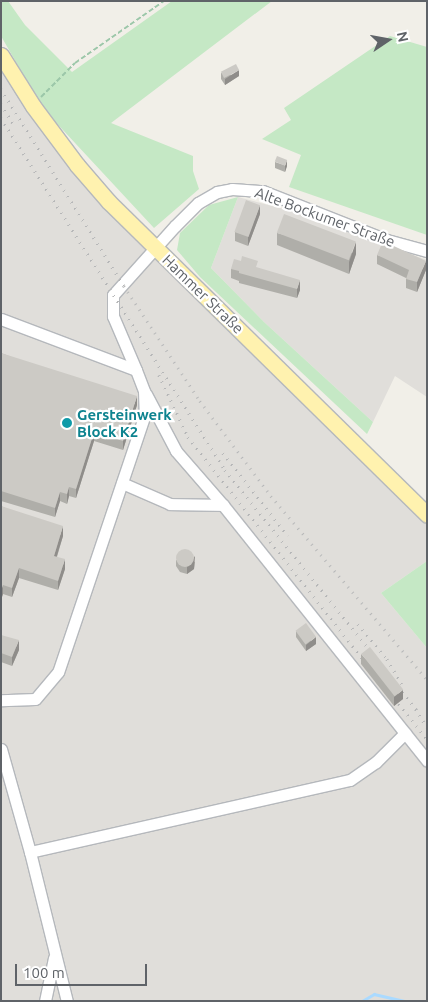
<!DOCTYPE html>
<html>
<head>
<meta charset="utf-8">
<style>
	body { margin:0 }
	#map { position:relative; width:428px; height:1002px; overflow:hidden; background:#f1efe8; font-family:Ubuntu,sans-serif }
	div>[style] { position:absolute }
	.industrial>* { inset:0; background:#e0deda }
	.green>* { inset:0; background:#c5e8c5 }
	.stream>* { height:2.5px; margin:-1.25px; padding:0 1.25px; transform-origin:1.25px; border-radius:1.25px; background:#aadaff }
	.path>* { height:2px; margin-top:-1px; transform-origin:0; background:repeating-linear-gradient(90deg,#9cc7a9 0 5px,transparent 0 7.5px) }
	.roads { filter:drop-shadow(1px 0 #b5b8bc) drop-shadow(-1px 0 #b5b8bc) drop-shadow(0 1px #b5b8bc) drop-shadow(0 -1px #b5b8bc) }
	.minor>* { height:11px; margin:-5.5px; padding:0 5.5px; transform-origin:5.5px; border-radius:5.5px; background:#fff }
	.major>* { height:15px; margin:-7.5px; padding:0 7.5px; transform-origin:7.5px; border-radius:7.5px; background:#fff2af }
	.rail>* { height:2.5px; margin-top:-1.25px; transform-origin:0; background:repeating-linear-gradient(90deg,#b6b7b8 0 1px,transparent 0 7px) }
	.wall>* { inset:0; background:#afaea9 }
	.shaded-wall>* { inset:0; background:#8f8d8a }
	.building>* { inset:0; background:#cccac5; transform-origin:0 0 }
	.round { border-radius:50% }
	.dots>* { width:14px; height:14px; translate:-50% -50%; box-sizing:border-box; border:2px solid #fff; border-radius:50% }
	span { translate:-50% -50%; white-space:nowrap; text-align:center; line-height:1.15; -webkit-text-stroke:4.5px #fff; paint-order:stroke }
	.street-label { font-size:15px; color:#5f6368 }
	.culture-label { font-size:15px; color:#0d838f; font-weight:700 }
	.left { translate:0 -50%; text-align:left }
	.frame { position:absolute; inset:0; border:2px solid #5f6368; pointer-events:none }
	.north { position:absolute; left:363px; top:15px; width:50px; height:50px; -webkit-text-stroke:4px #fff; paint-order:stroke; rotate:78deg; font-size:14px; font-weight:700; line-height:20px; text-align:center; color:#5f6368 }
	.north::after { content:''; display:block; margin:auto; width:18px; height:22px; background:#5f6368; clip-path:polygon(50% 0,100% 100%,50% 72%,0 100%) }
	.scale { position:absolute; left:15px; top:964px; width:132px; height:22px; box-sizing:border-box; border:2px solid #5f6368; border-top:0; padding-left:6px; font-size:15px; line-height:18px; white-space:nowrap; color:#5f6368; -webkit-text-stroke:4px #fff; paint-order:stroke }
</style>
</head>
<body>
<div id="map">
	<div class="industrial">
		<i style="clip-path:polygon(1px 61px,41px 128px,140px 244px,427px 525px,427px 561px,381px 593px,427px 648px,427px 1001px,1px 1001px)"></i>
		<i style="clip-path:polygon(238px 197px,299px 213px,427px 260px,427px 397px,395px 376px,373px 422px,264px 322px,211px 268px)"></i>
	</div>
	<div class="green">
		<i style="clip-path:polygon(1px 1px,8px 1px,25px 25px,72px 72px,172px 1px,272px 1px,111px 123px,193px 156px,193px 171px,199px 189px,154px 228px,49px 115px,29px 85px,1px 36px)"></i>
		<i style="clip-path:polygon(390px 36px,427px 47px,427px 235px,289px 187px,301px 155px,262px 139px,291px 120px,284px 108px)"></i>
		<i style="clip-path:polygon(238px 197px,211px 268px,264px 322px,373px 422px,367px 434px,200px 277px,177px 250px,180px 233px,209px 205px)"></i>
		<i style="clip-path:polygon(427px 561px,427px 648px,381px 593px)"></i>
	</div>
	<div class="stream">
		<i style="left:362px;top:1001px;width:14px;rotate:-30deg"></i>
		<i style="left:374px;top:994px;width:32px;rotate:13deg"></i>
	</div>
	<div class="path">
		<i style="left:41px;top:97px;width:48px;rotate:-45deg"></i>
		<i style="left:75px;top:63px;width:108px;rotate:-34.9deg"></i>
	</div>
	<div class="roads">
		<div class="minor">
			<i style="left:1px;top:319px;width:144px;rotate:20.7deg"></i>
			<i style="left:136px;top:370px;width:22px;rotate:69deg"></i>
			<i style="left:144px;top:391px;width:23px;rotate:88deg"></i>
			<i style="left:145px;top:414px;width:272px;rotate:108.6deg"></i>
			<i style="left:58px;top:672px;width:35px;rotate:130deg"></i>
			<i style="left:35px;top:699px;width:34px;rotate:178deg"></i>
			<i style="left:136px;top:370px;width:59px;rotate:-113.1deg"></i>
			<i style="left:113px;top:316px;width:21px;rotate:-90deg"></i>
			<i style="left:113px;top:295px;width:93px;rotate:-48.1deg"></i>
			<i style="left:175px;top:226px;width:33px;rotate:-45deg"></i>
			<i style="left:198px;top:203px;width:22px;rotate:-30deg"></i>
			<i style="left:217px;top:192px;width:15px;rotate:-11deg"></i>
			<i style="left:232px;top:189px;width:31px;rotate:4deg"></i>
			<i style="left:263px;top:191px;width:133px;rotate:21.6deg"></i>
			<i style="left:387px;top:240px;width:41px;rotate:15.4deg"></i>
			<i style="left:146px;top:394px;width:64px;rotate:62.2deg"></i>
			<i style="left:176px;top:451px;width:72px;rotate:49deg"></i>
			<i style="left:223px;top:505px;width:327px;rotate:51.4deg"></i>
			<i style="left:122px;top:483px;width:52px;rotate:23.6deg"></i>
			<i style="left:170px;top:504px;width:53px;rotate:1.1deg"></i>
			<i style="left:1px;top:749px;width:107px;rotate:74.3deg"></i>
			<i style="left:30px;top:852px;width:154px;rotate:76.1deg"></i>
			<i style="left:30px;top:852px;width:328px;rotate:-12.7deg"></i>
			<i style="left:350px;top:780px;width:32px;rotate:-35deg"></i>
			<i style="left:376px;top:762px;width:41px;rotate:-45deg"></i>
			<i style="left:45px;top:1001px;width:44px;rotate:-78.2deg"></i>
		</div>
		<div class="major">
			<i style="left:1px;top:55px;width:60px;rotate:57.9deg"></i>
			<i style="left:33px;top:106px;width:74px;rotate:53.3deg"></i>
			<i style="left:77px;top:165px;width:49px;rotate:49.1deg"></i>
			<i style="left:109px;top:202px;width:446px;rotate:44.5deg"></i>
		</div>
	</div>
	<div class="rail">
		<i style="left:1px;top:89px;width:232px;rotate:58deg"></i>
		<i style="left:124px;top:286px;width:138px;rotate:56.5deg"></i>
		<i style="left:200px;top:401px;width:119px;rotate:53.2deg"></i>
		<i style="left:271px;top:496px;width:240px;rotate:49.6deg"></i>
		<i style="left:1px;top:104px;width:25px;rotate:58deg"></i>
		<i style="left:1px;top:118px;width:417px;rotate:57.5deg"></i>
		<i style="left:225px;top:470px;width:243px;rotate:51.2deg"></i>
		<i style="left:159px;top:375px;width:68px;rotate:64.9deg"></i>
		<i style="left:188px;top:437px;width:294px;rotate:51.8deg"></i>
		<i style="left:223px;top:453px;width:105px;rotate:51.9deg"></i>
		<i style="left:358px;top:624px;width:45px;rotate:50.4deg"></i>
		<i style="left:387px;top:659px;width:29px;rotate:59deg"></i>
		<i style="left:394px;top:681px;width:36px;rotate:52deg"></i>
		<i style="left:416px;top:709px;width:21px;rotate:59deg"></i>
		<i style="left:390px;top:693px;width:59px;rotate:51.2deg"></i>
	</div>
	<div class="wall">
		<i style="clip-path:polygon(221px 73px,239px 76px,225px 85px,221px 79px)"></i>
		<i style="clip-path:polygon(275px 162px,287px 166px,285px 172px,275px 168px)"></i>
		<i style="clip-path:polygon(260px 214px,248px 246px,235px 241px,235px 232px)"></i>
		<i style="clip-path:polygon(277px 233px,356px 254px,349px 274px,277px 245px)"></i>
		<i style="clip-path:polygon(377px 255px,426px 270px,417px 292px,406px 288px,406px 278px,377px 264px)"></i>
		<i style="clip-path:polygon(258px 268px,300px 290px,297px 298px,239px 283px,239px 281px,231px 278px,231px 269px)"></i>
		<i style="clip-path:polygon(1px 353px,137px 405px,123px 450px,94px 441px,76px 498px,69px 496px,67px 504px,60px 501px,55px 517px,1px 501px)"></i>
		<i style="clip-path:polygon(1px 506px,63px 536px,57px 557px,65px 569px,58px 590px,19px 578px,12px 597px,3px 594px,1px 600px)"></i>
		<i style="clip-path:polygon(176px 560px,195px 562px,194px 569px,187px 574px,180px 572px,176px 566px)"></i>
		<i style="clip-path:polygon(296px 631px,316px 644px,306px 651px,296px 637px)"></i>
		<i style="clip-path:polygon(1px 635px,19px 650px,12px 666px,1px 662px)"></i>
		<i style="clip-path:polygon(361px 654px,403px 699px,394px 706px,361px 664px)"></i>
	</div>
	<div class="shaded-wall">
		<i style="clip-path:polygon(239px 70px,239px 76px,225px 85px,225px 79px)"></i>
		<i style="clip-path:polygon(287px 160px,287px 166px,285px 172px,285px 166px)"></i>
		<i style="clip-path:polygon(260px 205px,260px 214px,248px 246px,248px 237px)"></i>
		<i style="clip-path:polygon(356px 242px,356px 254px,349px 274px,349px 262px)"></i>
		<i style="clip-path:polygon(426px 261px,426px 270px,417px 292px,417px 282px)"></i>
		<i style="clip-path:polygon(300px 280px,300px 290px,297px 298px,297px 289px)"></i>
		<i style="clip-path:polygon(137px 396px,137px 405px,123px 450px,123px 441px)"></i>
		<i style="clip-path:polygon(94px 432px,94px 441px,76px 498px,76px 489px)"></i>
		<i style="clip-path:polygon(69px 487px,69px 496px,67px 504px,67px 494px)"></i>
		<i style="clip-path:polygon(60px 492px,60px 501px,55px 517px,55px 508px)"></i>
		<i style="clip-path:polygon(63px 526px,63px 536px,54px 565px,54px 556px)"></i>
		<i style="clip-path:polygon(195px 556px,194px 569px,187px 574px,187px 567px)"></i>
		<i style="clip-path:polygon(65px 559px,65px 569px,58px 590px,58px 581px)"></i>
		<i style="clip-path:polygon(19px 568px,19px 578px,12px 597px,12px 588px)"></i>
		<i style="clip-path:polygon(3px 585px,3px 594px,1px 600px,1px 591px)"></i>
		<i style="clip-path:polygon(316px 637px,316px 644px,306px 651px,306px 645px)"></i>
		<i style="clip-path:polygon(19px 640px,19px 650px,12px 666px,12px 657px)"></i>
		<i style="clip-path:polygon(403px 690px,403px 699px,394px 706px,394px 697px)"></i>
	</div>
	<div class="building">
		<i style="left:236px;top:64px;width:7px;height:17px;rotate:63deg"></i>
		<i style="left:277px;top:156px;width:11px;height:6px;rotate:22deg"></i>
		<i style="left:246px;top:200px;width:15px;height:34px;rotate:20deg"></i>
		<i style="left:284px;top:214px;width:77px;height:20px;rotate:21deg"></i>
		<i style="clip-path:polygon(383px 241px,426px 261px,417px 282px,406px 279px,409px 270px,377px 255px)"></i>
		<i style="clip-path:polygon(242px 256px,258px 261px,256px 267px,300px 280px,297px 289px,239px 273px,239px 271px,231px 269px,234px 259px,241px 261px)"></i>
		<i style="clip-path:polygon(1px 353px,137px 396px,123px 441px,94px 432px,76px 489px,69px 487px,67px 494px,60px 492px,55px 508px,1px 491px)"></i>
		<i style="clip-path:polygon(1px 506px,63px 526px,54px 556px,65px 559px,58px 581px,19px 568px,12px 588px,3px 585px,1px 591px)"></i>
		<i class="round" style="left:176px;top:549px;width:18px;height:18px"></i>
		<i style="left:306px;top:623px;width:17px;height:13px;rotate:54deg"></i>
		<i style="clip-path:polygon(1px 635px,19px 640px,12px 657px,1px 653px)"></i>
		<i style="left:370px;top:647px;width:54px;height:11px;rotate:52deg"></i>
	</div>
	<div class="dots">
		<i style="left:67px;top:423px;background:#0f9aa8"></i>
	</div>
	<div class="street-label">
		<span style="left:325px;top:217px;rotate:20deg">Alte Bockumer Straße</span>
		<span style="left:203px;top:294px;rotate:44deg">Hammer Straße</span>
	</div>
	<div class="culture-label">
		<span class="left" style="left:77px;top:423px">Gersteinwerk<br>Block K2</span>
	</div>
	<div class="frame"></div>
	<div class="north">N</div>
	<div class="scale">100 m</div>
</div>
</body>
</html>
